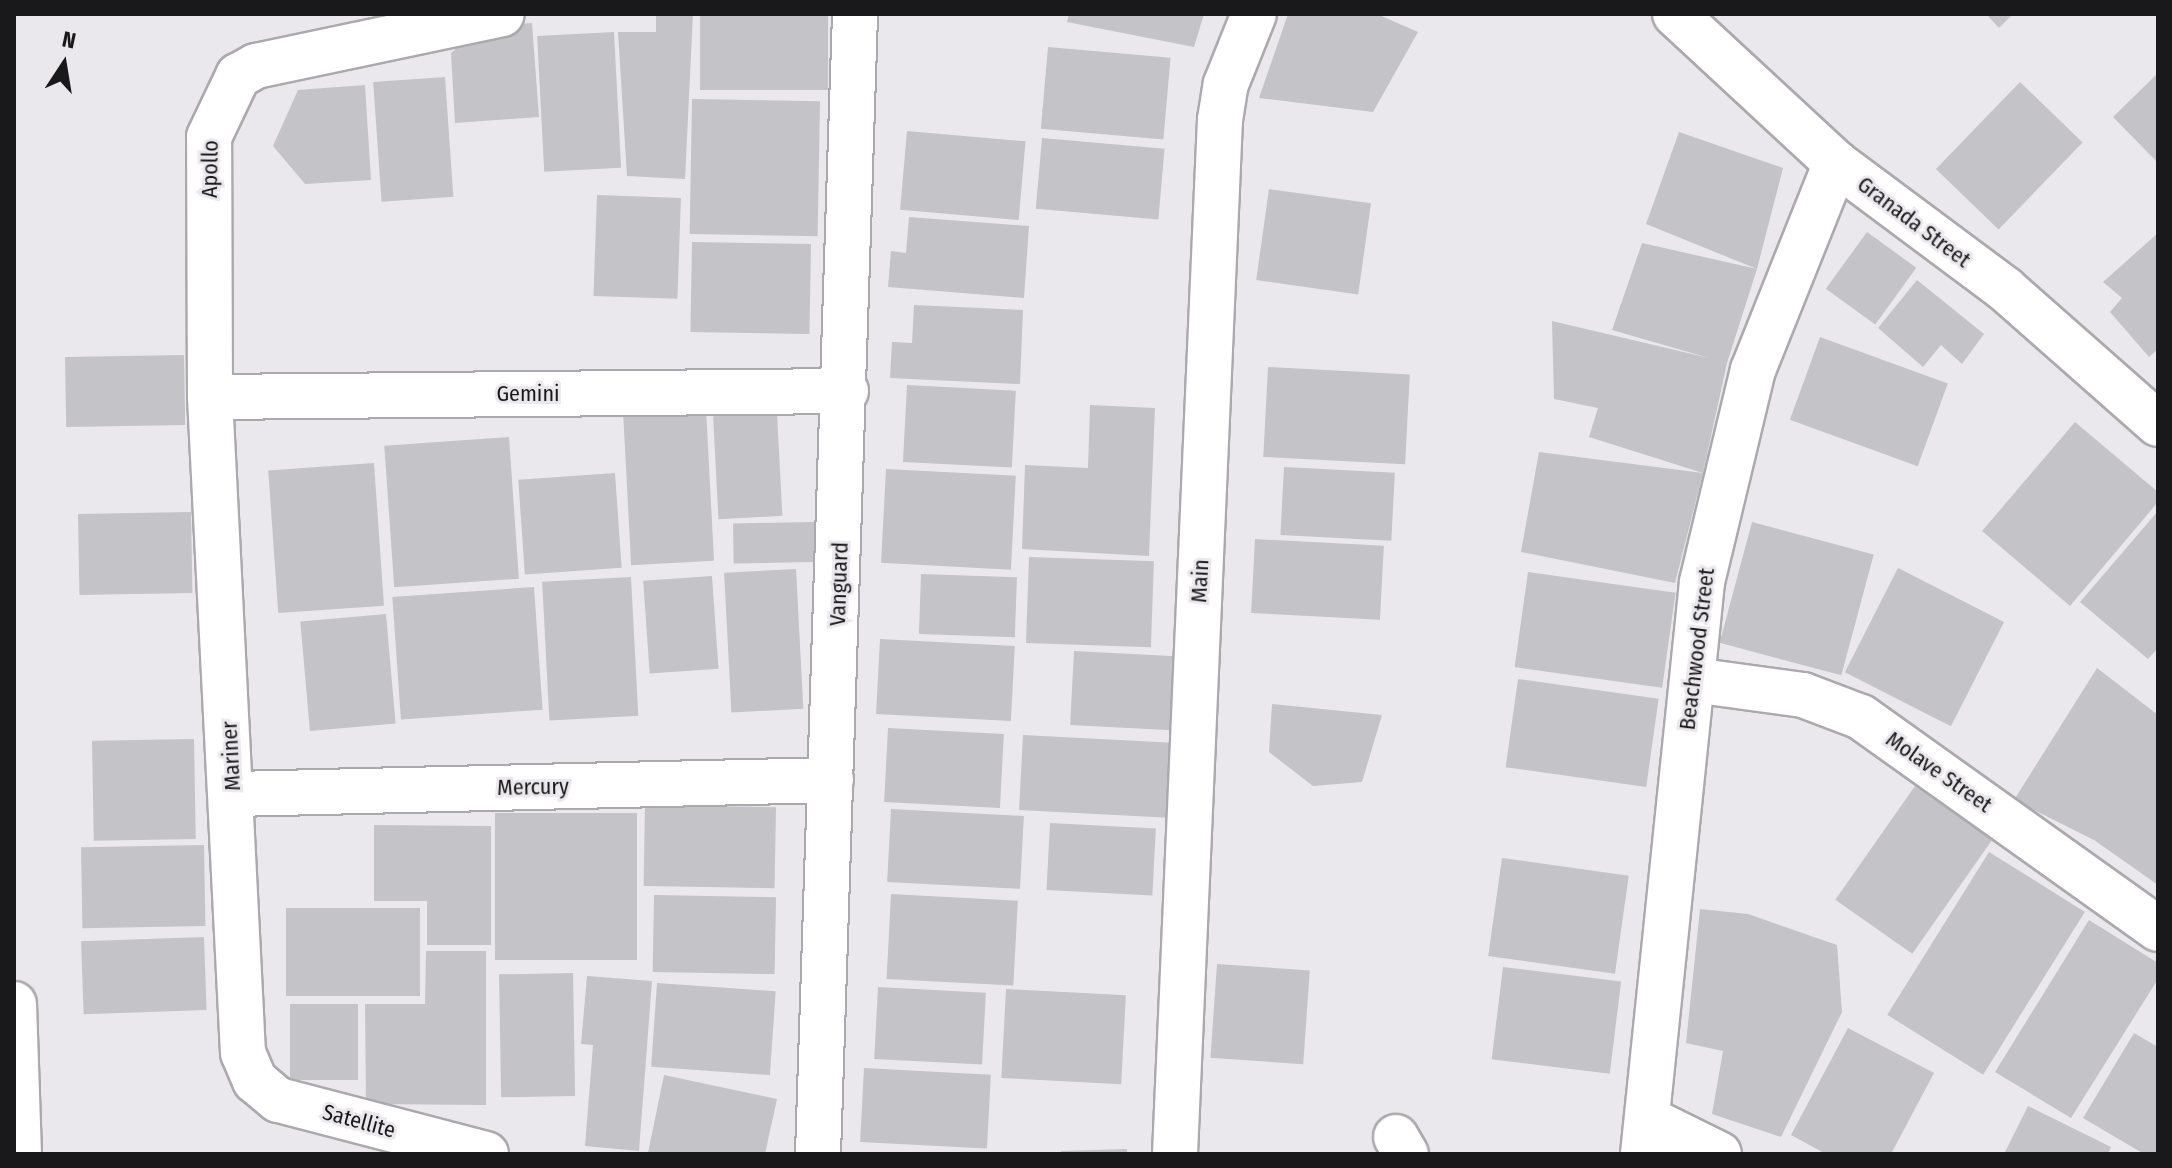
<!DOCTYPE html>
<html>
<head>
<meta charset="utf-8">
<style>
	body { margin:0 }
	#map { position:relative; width:2172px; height:1168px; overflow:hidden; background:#ebe8ed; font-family:"Fira Sans Condensed",sans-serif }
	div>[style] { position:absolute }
	.building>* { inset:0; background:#c3c3c8; transform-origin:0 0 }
	.roads { filter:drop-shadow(2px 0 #aca9ae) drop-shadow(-2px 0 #aca9ae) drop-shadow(0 2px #aca9ae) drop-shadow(0 -2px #aca9ae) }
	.street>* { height:44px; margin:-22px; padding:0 22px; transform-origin:22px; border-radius:22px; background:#fff }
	span { translate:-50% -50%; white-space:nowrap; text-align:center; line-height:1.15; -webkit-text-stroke:6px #ebe8ed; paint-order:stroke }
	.street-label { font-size:22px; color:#19181a }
	.frame { position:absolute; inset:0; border:16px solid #19181a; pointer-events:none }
	.north { position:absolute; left:24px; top:24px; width:80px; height:80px; -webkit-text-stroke:6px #ebe8ed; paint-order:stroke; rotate:12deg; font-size:22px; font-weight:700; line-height:32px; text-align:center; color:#19181a }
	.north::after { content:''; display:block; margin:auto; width:28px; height:36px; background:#19181a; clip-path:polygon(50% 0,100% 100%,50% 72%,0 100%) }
</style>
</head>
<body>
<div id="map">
	<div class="building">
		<i style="clip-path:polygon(656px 14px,693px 14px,685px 179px,627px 176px,618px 32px,656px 32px)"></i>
		<i style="left:700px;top:14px;width:128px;height:76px"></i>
		<i style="clip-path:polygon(1069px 14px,1204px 14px,1194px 47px,1067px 22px)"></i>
		<i style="clip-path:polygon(1288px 14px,1377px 14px,1418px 32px,1373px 112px,1259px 98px)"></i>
		<i style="clip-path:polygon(1986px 14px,2013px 14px,1999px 28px)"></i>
		<i style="clip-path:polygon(532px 23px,539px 117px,455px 123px,451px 53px,483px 26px)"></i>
		<i style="left:614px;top:32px;width:136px;height:77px;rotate:87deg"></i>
		<i style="left:1048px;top:47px;width:123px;height:82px;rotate:5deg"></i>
		<i style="clip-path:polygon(2158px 73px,2158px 163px,2113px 117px)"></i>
		<i style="left:445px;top:77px;width:120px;height:72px;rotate:86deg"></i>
		<i style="left:2020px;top:82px;width:87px;height:121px;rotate:44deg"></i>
		<i style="clip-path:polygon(365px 85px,371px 180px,305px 184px,273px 146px,298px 90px)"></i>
		<i style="left:692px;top:99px;width:128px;height:135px;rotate:1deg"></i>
		<i style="left:907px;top:131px;width:119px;height:79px;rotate:5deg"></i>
		<i style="clip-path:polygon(1679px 132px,1783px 168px,1757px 269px,1727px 363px,1703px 473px,1589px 437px,1598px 408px,1554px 399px,1552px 321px,1709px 358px,1612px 330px,1642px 243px,1757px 269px,1646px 224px)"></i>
		<i style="left:1042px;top:138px;width:123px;height:71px;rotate:5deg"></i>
		<i style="left:1269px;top:189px;width:103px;height:92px;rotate:8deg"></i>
		<i style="left:597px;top:195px;width:84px;height:101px;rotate:2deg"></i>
		<i style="clip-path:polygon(909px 217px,1029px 226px,1024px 298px,888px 287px,891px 251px,906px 253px)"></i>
		<i style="left:1867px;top:232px;width:61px;height:70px;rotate:36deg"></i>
		<i style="clip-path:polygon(2158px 233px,2158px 349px,2149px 357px,2110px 312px,2122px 298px,2103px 282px)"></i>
		<i style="left:692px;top:242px;width:119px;height:90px;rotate:1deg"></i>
		<i style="clip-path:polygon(1917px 280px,1984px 334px,1962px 364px,1941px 345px,1923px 367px,1878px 328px)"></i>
		<i style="clip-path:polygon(914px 305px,1023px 310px,1020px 384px,890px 378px,892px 342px,912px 343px)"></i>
		<i style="left:1820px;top:337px;width:136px;height:88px;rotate:20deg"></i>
		<i style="left:184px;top:355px;width:70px;height:119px;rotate:89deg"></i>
		<i style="left:1268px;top:367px;width:142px;height:90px;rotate:3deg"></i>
		<i style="left:907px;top:385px;width:109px;height:77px;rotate:3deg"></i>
		<i style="clip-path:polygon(1090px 405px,1155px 408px,1149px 556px,1022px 549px,1025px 465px,1088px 468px)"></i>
		<i style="left:706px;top:408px;width:153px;height:83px;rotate:87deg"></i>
		<i style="left:777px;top:413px;width:103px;height:64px;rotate:87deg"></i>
		<i style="clip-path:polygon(2075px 422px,2158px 492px,2158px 502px,2070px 606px,1982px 531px)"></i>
		<i style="left:509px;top:437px;width:142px;height:125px;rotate:86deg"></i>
		<i style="clip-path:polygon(1539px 452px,1703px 473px,1675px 583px,1521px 552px)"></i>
		<i style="left:374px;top:463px;width:143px;height:106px;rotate:86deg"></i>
		<i style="left:1284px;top:467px;width:111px;height:68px;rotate:3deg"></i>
		<i style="left:886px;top:469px;width:130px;height:94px;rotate:3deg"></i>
		<i style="left:615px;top:473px;width:95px;height:97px;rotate:86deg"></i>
		<i style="clip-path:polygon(2158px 511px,2158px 648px,2148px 659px,2080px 602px)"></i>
		<i style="left:191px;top:512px;width:81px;height:113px;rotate:89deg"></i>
		<i style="left:814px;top:522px;width:40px;height:81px;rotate:89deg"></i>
		<i style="left:1752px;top:522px;width:126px;height:125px;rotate:15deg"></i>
		<i style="left:1255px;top:539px;width:129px;height:74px;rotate:3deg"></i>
		<i style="left:1029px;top:557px;width:125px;height:86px;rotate:2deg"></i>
		<i style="left:1898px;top:568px;width:119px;height:117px;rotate:27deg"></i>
		<i style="left:796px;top:569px;width:140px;height:72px;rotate:87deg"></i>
		<i style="left:1528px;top:572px;width:149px;height:96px;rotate:8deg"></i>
		<i style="left:921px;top:574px;width:96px;height:60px;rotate:2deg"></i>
		<i style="left:712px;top:576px;width:93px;height:69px;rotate:86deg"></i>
		<i style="left:631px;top:577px;width:139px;height:89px;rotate:87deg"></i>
		<i style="left:534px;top:587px;width:123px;height:142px;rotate:86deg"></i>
		<i style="left:386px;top:614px;width:110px;height:86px;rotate:85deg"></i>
		<i style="left:880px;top:639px;width:135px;height:75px;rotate:3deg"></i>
		<i style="left:1074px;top:651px;width:102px;height:74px;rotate:3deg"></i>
		<i style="clip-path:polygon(2097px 668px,2158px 715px,2158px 885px,2094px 840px,2014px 800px)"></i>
		<i style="left:1518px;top:679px;width:142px;height:89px;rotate:8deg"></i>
		<i style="clip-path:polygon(1272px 704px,1382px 715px,1362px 782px,1313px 786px,1269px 752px)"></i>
		<i style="left:888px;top:728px;width:116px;height:74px;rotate:3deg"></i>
		<i style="left:1023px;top:735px;width:154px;height:75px;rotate:3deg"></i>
		<i style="left:194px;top:739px;width:100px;height:102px;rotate:89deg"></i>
		<i style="left:1915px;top:786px;width:94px;height:139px;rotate:35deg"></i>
		<i style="left:645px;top:805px;width:131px;height:81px;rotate:1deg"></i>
		<i style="left:891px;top:809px;width:133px;height:73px;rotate:3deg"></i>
		<i style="left:495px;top:813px;width:142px;height:147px"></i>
		<i style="left:1050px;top:823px;width:106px;height:67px;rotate:3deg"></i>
		<i style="clip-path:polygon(374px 825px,491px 826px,491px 945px,427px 945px,427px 901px,374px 901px)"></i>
		<i style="left:204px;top:845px;width:81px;height:123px;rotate:89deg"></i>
		<i style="left:1989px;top:852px;width:113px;height:192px;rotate:32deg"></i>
		<i style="left:1502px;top:858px;width:128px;height:99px;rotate:8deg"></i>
		<i style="left:891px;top:894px;width:127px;height:85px;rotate:3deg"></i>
		<i style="left:654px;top:895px;width:122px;height:77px;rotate:1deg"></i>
		<i style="left:286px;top:908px;width:134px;height:88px"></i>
		<i style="clip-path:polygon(1700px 909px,1748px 914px,1837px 945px,1842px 1012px,1781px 1137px,1712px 1114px,1723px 1051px,1686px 1043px)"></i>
		<i style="clip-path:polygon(2089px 920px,2158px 963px,2158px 979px,2071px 1118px,1995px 1072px)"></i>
		<i style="left:204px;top:937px;width:73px;height:123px;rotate:88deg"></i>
		<i style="clip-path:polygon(426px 951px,486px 951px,486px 1105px,366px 1104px,365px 1004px,425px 1004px)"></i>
		<i style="left:1217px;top:964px;width:93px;height:94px;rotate:4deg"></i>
		<i style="left:1503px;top:967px;width:119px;height:93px;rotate:7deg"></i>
		<i style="left:573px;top:973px;width:123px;height:74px;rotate:89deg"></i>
		<i style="clip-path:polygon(587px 976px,652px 981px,639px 1151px,585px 1146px,593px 1045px,581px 1044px)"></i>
		<i style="left:657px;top:983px;width:119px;height:84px;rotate:4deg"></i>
		<i style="left:878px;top:987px;width:108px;height:72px;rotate:3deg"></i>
		<i style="left:1006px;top:989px;width:120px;height:89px;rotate:3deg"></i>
		<i style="left:290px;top:1004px;width:68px;height:76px"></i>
		<i style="clip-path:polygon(1848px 1028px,1934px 1073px,1891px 1154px,1826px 1154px,1791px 1135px)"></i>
		<i style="clip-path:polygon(2134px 1033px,2158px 1047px,2158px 1154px,2144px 1154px,2083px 1118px)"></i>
		<i style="left:864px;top:1068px;width:127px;height:74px;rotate:3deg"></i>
		<i style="clip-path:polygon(664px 1075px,777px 1099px,765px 1154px,648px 1153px)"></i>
		<i style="clip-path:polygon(2028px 1106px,2111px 1147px,2108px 1154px,2004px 1154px)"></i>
		<i style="clip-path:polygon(1127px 1149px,1127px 1154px,1061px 1154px,1061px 1151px)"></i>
	</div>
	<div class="roads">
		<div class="street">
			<i style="left:1675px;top:14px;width:219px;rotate:42.8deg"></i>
			<i style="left:1836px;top:163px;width:211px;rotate:36.7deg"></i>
			<i style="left:2005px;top:289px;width:204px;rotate:41.4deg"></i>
			<i style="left:210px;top:397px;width:636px;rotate:-0.54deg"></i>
			<i style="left:1693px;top:680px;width:111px;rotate:7.8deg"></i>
			<i style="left:1803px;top:695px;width:62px;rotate:20.8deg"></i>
			<i style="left:1861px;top:717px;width:365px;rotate:35.5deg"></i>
			<i style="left:234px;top:794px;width:597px;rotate:-1.34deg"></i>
			<i style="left:14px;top:1004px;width:150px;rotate:88.1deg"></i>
			<i style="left:1648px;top:1119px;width:79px;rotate:26.2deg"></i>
			<i style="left:1396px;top:1137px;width:20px;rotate:60deg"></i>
			<i style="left:486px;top:1154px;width:215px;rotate:-165.4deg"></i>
			<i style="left:278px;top:1100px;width:30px;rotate:-140deg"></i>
			<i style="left:255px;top:1081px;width:30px;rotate:-113deg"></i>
			<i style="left:243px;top:1053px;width:657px;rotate:-92.88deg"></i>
			<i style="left:210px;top:397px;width:260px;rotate:-90.2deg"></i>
			<i style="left:209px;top:137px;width:68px;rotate:-64.6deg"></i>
			<i style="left:238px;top:76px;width:21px;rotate:-29deg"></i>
			<i style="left:256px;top:66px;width:251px;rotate:-11.9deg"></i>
			<i style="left:818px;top:1154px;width:1141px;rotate:-88.14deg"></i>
			<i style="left:1175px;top:1154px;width:1035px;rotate:-87.51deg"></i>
			<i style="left:1220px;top:120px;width:36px;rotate:-81deg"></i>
			<i style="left:1226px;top:84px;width:75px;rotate:-68.2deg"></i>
			<i style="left:1643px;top:1154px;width:575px;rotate:-84.11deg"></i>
			<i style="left:1702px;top:582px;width:218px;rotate:-76.5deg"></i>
			<i style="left:1753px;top:370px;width:223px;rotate:-68.2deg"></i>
		</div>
	</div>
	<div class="street-label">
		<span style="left:210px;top:169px;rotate:-89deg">Apollo</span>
		<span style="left:1914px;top:222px;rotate:37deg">Granada Street</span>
		<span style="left:528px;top:394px">Gemini</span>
		<span style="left:1200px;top:581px;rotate:-87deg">Main</span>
		<span style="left:839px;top:584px;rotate:-88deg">Vanguard</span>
		<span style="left:1697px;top:649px;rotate:-83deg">Beachwood Street</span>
		<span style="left:231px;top:756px;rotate:-93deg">Mariner</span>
		<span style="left:1939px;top:772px;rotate:35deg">Molave Street</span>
		<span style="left:533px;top:787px;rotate:-1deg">Mercury</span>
		<span style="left:359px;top:1121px;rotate:15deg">Satellite</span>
	</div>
	<div class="frame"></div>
	<div class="north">N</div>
</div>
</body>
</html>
